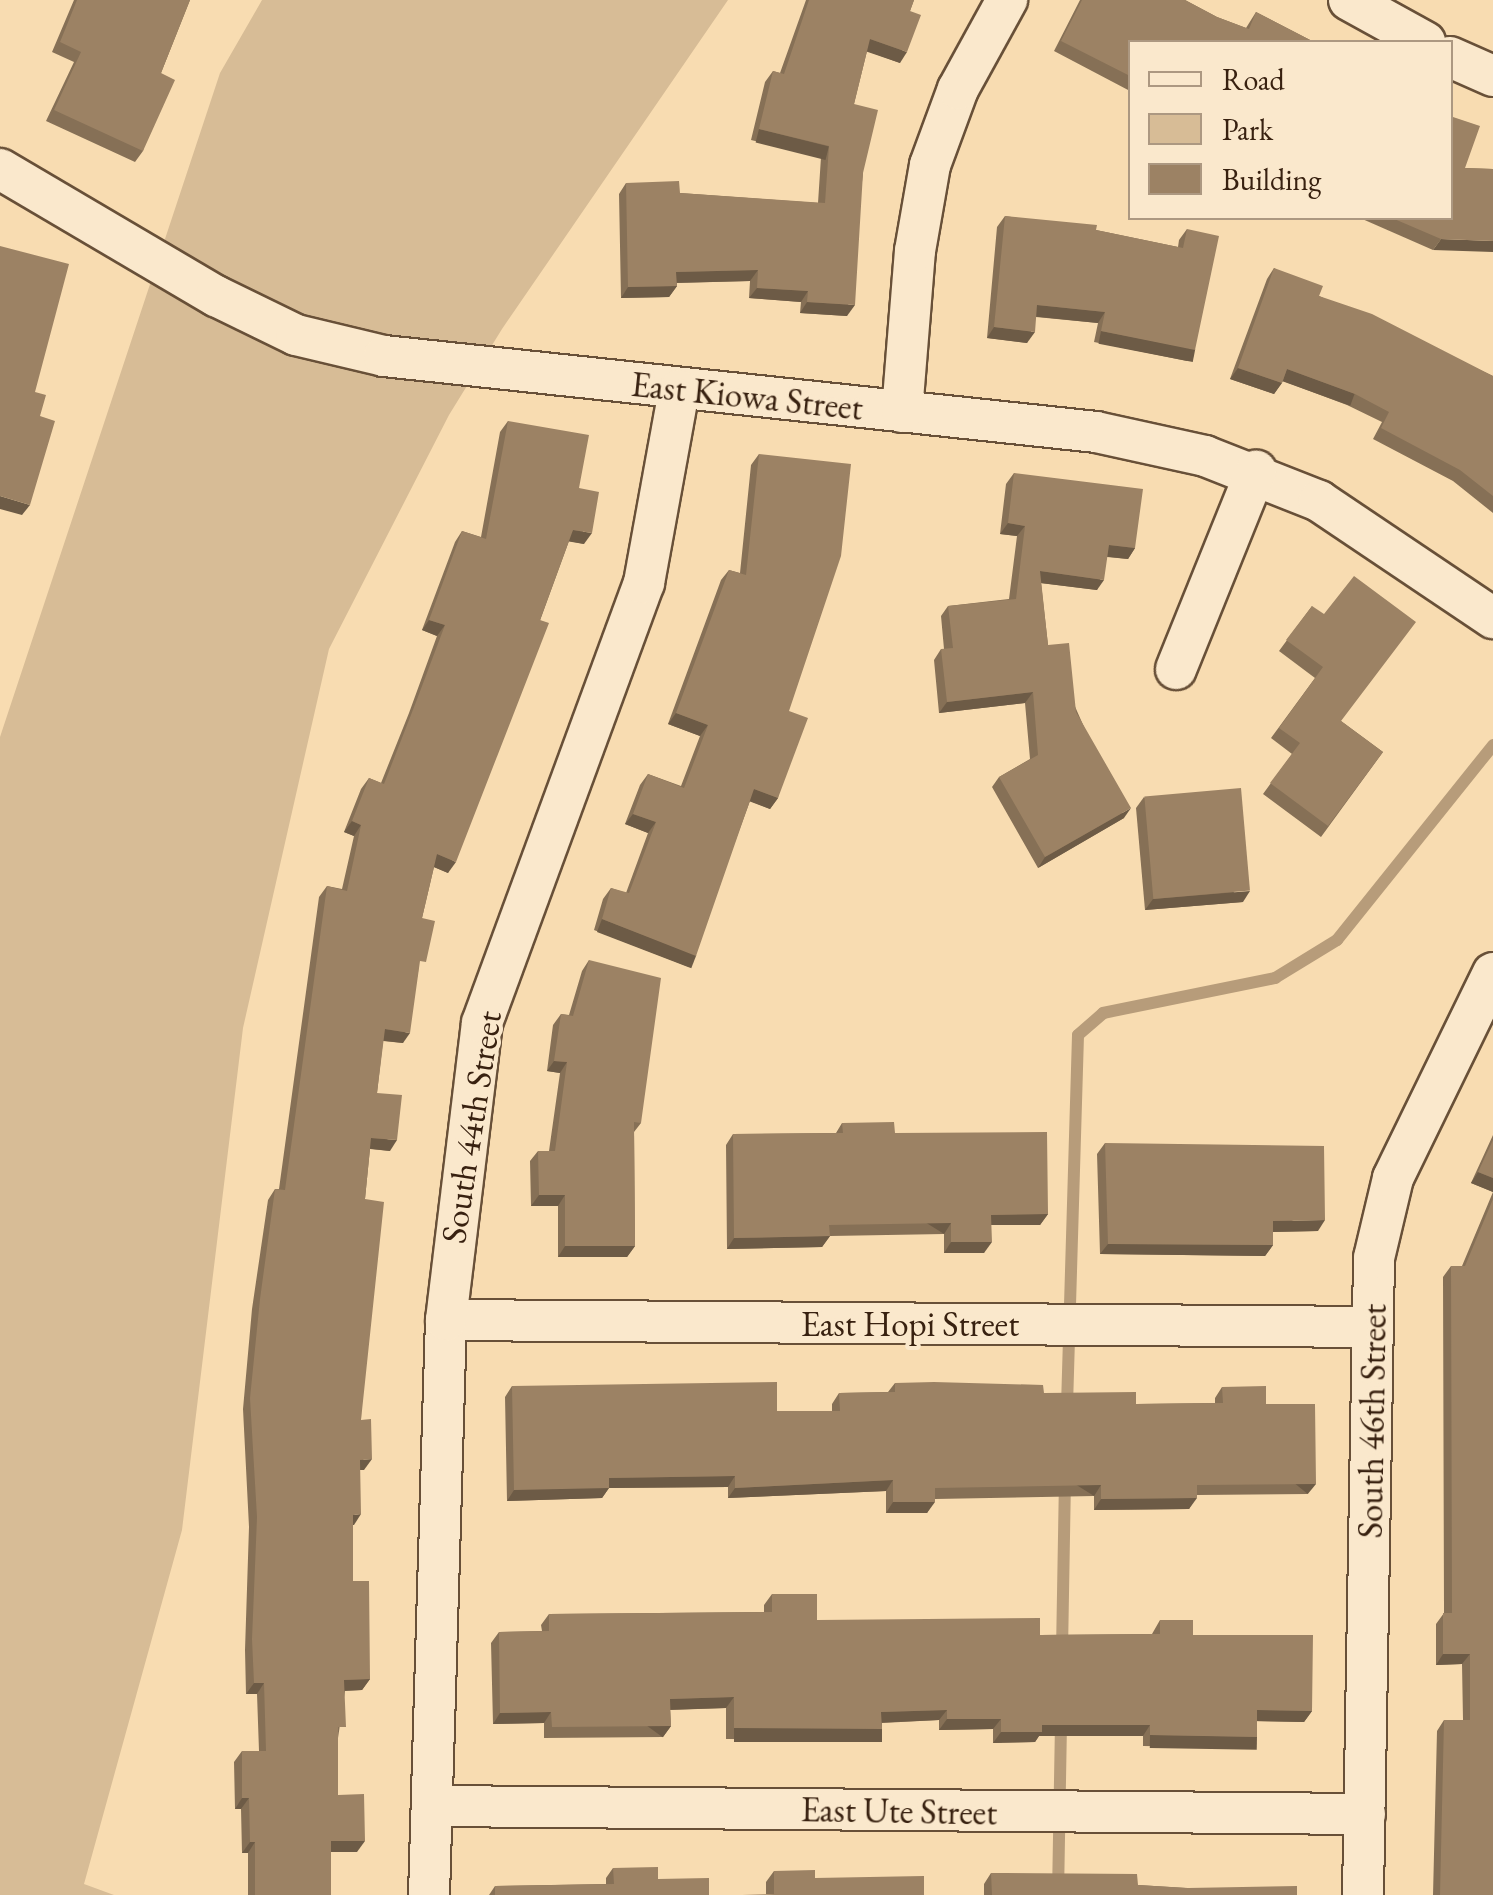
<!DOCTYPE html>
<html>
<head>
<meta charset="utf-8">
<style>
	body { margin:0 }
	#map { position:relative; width:1493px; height:1895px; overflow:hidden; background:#f8dcb1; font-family:"EB Garamond",serif }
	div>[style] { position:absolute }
	.green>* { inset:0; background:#d7bc96 }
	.stream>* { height:12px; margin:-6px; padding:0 6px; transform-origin:6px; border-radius:6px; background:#b79c7a }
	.roads { filter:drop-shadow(2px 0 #685038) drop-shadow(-2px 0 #685038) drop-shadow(0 2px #685038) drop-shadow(0 -2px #685038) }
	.minor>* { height:40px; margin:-20px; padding:0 20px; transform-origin:20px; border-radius:20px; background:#fae8cc }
	.wall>* { inset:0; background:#867056 }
	.shaded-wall>* { inset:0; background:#6d5b46; transform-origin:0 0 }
	.building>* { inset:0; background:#9c8264; transform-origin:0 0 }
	span { translate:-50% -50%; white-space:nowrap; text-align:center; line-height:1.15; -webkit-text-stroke:8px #fae8cc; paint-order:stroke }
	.street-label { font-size:35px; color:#382110 }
	.legend { position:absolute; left:1128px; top:40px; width:325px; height:180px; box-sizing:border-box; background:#fae8cc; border:2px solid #ac9881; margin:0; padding:12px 18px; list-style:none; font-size:30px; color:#382110 }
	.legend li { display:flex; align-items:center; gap:20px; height:50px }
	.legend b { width:50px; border:2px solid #ac9881 }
</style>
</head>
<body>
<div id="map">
	<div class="green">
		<i style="clip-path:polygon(262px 0,728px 0,502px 329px,449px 415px,329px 649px,243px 1028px,182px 1530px,84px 1884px,114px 1895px,0 1895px,0 737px,220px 73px)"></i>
	</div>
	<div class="stream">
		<i style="left:1067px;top:1406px;width:371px;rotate:-88.3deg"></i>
		<i style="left:1078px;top:1035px;width:33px;rotate:-41deg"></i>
		<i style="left:1103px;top:1013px;width:176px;rotate:-11.5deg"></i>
		<i style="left:1275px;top:978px;width:73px;rotate:-31.5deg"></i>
		<i style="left:1337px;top:940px;width:250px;rotate:-51.3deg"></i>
		<i style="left:1062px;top:1651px;width:170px;rotate:-89deg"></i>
		<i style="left:1058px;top:1895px;width:174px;rotate:-89deg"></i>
	</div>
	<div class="roads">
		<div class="minor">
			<i style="left:1349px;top:0;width:87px;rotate:28.9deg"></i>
			<i style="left:1450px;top:57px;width:47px;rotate:23.8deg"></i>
			<i style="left:0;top:169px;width:251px;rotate:30.5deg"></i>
			<i style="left:216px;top:296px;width:89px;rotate:26deg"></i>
			<i style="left:296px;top:335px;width:90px;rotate:13.4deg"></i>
			<i style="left:384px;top:356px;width:716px;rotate:6.09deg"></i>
			<i style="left:1096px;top:432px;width:112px;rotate:12.4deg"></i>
			<i style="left:1205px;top:456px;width:123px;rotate:21.5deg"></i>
			<i style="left:1319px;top:501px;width:210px;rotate:33.9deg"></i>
			<i style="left:902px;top:412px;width:162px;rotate:-85.4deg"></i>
			<i style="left:915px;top:251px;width:87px;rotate:-80.1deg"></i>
			<i style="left:930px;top:165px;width:81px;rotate:-69.8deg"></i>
			<i style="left:958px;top:89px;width:102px;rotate:-61.2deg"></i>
			<i style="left:1176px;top:669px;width:214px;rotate:-68deg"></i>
			<i style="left:446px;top:1320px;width:927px;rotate:0.43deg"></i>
			<i style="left:432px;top:1806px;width:933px;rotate:0.49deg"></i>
			<i style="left:429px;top:1895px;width:575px;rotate:-88.31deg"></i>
			<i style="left:446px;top:1320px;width:299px;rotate:-83.1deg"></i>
			<i style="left:482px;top:1023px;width:469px;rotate:-69.8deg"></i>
			<i style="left:644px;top:583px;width:196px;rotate:-79.7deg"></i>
			<i style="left:1363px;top:1895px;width:637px;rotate:-89.01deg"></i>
			<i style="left:1374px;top:1258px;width:82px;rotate:-76.6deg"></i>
			<i style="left:1393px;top:1178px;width:228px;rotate:-64deg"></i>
		</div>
	</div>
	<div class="wall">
		<i style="clip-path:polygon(74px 0,190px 0,161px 73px,143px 151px,135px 162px,46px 121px,74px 62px,52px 52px)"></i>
		<i style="clip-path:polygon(806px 0,914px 0,910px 11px,900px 63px,867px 51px,854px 104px,863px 173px,847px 316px,800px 313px,801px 302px,749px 298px,750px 281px,677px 283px,677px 286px,669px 297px,621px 298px,619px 194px,626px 183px,680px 193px,818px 203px,821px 157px,751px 140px,765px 82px,773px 71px,780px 73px)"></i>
		<i style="clip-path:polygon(1080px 0,1185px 0,1217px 17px,1246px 28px,1256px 12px,1314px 42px,1130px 42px,1130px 91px,1054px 51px)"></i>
		<i style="clip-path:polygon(1465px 168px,1493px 169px,1433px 250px,1360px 218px,1450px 218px)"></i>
		<i style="clip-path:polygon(1005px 216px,1096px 230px,1178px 247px,1179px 240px,1187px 229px,1187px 361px,1094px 342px,1098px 323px,1036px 317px,1027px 343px,987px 338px,997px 227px)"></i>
		<i style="clip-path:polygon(1274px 268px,1319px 296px,1493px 376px,1493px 513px,1453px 481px,1373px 439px,1382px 422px,1347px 405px,1283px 381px,1274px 394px,1230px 379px,1267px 279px)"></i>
		<i style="clip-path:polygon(508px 421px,579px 488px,584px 544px,569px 541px,448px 873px,434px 867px,422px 918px,418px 973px,403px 1043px,383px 1041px,377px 1093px,390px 1151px,370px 1149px,365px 1199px,361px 1420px,364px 1470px,360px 1470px,353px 1525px,353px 1581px,370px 1679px,362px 1690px,345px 1691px,338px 1738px,338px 1795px,357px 1852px,331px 1852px,331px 1895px,248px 1895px,248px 1853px,242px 1853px,241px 1809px,235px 1809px,234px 1762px,242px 1751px,259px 1751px,257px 1694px,246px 1694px,245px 1650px,249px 1527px,243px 1409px,252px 1309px,268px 1200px,275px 1189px,279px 1189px,319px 897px,327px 886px,342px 889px,354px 836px,344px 832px,361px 789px,369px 778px,381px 783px,409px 713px,437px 636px,422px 630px,455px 542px,462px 531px,481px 537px,500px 432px)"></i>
		<i style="clip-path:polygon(759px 454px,789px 711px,778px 798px,770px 809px,750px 801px,689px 967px,594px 930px,603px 899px,611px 888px,626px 893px,648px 833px,625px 824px,640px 785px,648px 774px,681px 786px,700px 736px,668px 724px,721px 580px,729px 570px,740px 573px,751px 465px)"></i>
		<i style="clip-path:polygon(1014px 473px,1135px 548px,1128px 559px,1107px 557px,1097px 590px,1041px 583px,1048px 645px,1124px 818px,1038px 868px,992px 787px,999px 777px,1030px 759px,1025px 703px,939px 713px,934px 660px,941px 649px,944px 649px,941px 616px,948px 606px,1009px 599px,1017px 536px,1000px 534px,1006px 484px)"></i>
		<i style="clip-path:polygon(1312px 606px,1341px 721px,1383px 752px,1321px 837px,1263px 794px,1292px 754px,1271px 738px,1315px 678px,1279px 651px)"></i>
		<i style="clip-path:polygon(1144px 797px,1243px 902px,1145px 910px,1136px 808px)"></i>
		<i style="clip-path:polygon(589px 960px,641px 1123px,634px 1132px,635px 1246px,627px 1257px,558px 1257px,558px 1206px,531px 1206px,530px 1161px,538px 1151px,549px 1151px,560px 1073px,547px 1071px,553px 1025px,561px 1014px,569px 1015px,582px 971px)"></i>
		<i style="clip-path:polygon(842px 1123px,895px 1133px,1048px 1214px,1040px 1225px,991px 1225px,984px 1253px,944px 1253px,944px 1234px,830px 1236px,822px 1247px,727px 1249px,726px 1145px,733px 1134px,836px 1133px)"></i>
		<i style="clip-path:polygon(1493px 1135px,1493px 1895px,1433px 1895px,1437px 1731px,1444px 1720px,1463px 1720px,1462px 1664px,1436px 1665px,1436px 1624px,1444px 1613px,1443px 1277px,1451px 1266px,1462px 1266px,1493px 1192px,1471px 1183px)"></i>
		<i style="clip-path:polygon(1105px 1143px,1318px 1231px,1273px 1232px,1273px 1245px,1265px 1256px,1100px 1254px,1097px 1154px)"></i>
		<i style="clip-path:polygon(895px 1383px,1044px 1393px,1136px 1404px,1215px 1403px,1215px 1398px,1222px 1387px,1266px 1404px,1308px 1494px,1197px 1495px,1189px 1509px,1094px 1510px,1094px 1496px,935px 1499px,927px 1513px,886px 1513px,886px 1491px,728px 1498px,728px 1487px,609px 1488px,602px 1498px,507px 1501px,505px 1397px,512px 1386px,777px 1411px,832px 1411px,832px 1404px,839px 1393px,888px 1392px)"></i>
		<i style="clip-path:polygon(772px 1594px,817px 1620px,1040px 1635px,1152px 1634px,1160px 1620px,1193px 1635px,1312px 1711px,1304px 1722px,1257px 1721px,1257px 1737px,1249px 1748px,1143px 1746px,1143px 1736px,1039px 1736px,1035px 1742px,993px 1743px,993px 1729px,939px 1730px,939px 1720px,882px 1723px,882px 1729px,874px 1740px,726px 1739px,726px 1708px,670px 1710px,671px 1726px,663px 1737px,544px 1738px,544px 1723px,493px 1724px,491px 1643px,499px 1632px,542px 1631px,541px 1625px,549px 1614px,764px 1612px,764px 1605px)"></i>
		<i style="clip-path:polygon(613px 1868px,658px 1879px,709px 1895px,489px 1895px,495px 1886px,606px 1884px,606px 1878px)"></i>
		<i style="clip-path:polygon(774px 1871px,815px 1878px,924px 1895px,766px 1894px,766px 1882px)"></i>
		<i style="clip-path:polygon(991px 1873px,1138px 1885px,1297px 1895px,984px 1895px,984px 1884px)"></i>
	</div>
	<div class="shaded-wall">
		<i style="clip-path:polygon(870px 39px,907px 52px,900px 63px,862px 50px)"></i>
		<i style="left:759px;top:129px;width:72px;height:14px;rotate:14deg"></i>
		<i style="clip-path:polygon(1441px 239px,1493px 241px,1493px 252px,1433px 250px)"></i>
		<i style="clip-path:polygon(758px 270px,750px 281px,669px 283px,676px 272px)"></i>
		<i style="clip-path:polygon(677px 286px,669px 297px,621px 298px,628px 287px)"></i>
		<i style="clip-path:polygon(757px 288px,808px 291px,801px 302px,749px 298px)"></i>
		<i style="clip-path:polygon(807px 302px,855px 305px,847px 316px,800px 313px)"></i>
		<i style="clip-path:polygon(1037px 305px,1105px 312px,1098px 323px,1030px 316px)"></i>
		<i style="clip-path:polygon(994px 327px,1035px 332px,1027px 343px,987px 338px)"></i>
		<i style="left:1101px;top:331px;width:96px;height:13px;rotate:11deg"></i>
		<i style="clip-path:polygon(1238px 368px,1282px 383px,1274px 394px,1230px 379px)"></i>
		<i style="left:1287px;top:369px;width:72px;height:13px;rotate:20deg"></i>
		<i style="clip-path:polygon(0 496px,30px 505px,22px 515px,0 509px)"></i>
		<i style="clip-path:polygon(1008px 523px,1025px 526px,1017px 536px,1000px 534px)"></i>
		<i style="clip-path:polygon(573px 530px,592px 533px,584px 544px,566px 541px)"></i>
		<i style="clip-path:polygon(1109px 545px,1135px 548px,1128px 559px,1101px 556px)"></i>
		<i style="clip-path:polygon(1040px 571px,1104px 580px,1097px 590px,1032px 582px)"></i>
		<i style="clip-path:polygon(429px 620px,445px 625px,437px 636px,422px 630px)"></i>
		<i style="clip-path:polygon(1033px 692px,1025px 703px,939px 713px,947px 702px)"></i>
		<i style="clip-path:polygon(676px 713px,708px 725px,700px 736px,668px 724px)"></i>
		<i style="clip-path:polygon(754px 789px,778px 798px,770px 809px,746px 800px)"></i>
		<i style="clip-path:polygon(1131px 808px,1124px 818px,1038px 868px,1045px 857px)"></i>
		<i style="clip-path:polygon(633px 814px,656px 822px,648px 833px,625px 824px)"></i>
		<i style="clip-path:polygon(352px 821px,361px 825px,354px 836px,344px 832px)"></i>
		<i style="clip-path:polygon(437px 854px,456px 862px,448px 873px,429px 865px)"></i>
		<i style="clip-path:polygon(1250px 891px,1243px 902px,1145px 910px,1153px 899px)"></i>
		<i style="left:602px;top:919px;width:101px;height:14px;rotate:21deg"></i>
		<i style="clip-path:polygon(385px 1029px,410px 1033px,403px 1043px,377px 1040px)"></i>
		<i style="clip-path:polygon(554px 1061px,567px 1062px,560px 1073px,547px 1071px)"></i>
		<i style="clip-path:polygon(371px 1138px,397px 1140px,390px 1151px,364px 1148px)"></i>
		<i style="clip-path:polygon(1478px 1172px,1493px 1178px,1493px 1192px,1471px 1183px)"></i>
		<i style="clip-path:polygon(539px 1195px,565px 1195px,558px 1206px,531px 1206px)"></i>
		<i style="clip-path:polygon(1048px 1214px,1040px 1225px,984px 1225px,991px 1215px)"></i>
		<i style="clip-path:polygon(1325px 1220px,1318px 1231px,1265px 1232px,1273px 1221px)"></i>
		<i style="left:951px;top:1223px;width:13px;height:122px;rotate:122deg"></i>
		<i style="clip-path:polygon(830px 1236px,822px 1247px,727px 1249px,734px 1238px)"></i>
		<i style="clip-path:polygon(951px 1242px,992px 1242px,984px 1253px,944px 1253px)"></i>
		<i style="clip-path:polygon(1108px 1244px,1273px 1245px,1265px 1256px,1100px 1254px)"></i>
		<i style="clip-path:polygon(565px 1246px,635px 1246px,627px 1257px,558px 1257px)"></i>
		<i style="clip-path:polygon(372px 1459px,364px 1470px,353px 1470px,360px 1460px)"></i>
		<i style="clip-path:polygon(735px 1476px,728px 1487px,609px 1488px,602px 1498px,507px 1501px,514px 1490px,609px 1478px)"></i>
		<i style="clip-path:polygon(893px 1480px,886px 1491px,728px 1498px,735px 1488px)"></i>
		<i style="left:1316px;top:1484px;width:13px;height:119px;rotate:129deg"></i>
		<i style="left:1101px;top:1485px;width:13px;height:166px;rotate:122deg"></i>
		<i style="clip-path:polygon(1197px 1498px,1189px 1509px,1094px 1510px,1101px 1499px)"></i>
		<i style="clip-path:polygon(893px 1502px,935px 1502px,927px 1513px,886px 1513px)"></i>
		<i style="clip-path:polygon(361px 1514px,354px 1525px,345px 1525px,353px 1515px)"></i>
		<i style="clip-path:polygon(1443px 1654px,1470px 1654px,1462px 1664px,1436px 1665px)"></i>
		<i style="clip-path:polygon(370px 1679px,362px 1690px,337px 1691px,344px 1680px)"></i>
		<i style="clip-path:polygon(254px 1683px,264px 1683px,257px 1694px,246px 1694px)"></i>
		<i style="clip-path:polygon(734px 1697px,726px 1708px,662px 1710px,670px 1699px)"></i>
		<i style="clip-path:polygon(947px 1710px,939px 1720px,873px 1723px,881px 1712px)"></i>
		<i style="clip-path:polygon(1257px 1710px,1312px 1711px,1304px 1722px,1250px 1721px)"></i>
		<i style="clip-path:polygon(551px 1712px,544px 1723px,493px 1724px,500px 1713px)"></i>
		<i style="clip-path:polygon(947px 1719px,1001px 1719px,993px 1729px,939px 1730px)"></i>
		<i style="clip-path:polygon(1042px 1725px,1150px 1725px,1143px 1736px,1039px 1736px,1035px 1742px,993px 1743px,1001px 1732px)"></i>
		<i style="left:671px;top:1726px;width:14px;height:119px;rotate:126deg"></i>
		<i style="left:734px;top:1728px;width:148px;height:14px"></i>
		<i style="left:1150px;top:1735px;width:107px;height:13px;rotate:1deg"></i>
		<i style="clip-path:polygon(242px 1798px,249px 1798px,241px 1809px,235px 1809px)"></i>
		<i style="clip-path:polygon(331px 1841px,365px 1841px,357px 1852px,323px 1852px)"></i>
		<i style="clip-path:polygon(250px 1842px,255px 1842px,248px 1853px,242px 1853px)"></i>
	</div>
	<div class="building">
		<i style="clip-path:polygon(77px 0,190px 0,161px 73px,175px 80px,143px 151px,54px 110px,81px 52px,60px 42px)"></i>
		<i style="clip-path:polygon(809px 0,914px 0,910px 11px,921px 15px,907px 52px,870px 39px,854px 104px,878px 110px,863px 173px,855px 305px,807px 302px,808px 291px,757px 288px,758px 270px,676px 272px,677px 286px,628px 287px,626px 183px,679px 181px,680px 193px,825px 203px,829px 146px,759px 129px,773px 71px,784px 74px)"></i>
		<i style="clip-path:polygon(1082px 0,1185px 0,1217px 17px,1249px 29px,1256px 12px,1314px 42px,1130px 42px,1130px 76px,1061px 41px)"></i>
		<i style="clip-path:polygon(1450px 116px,1480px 126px,1465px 168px,1493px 169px,1493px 241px,1441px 239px,1392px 218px,1450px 218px)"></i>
		<i style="clip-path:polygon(1005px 216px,1097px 225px,1096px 230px,1183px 248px,1187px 229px,1219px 236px,1195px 350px,1101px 331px,1105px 312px,1037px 305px,1035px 332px,994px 327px)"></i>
		<i style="clip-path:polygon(0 246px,69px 264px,35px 392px,46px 395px,40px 416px,55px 421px,30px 505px,0 496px)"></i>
		<i style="clip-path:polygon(1274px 268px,1323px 286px,1319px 296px,1372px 314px,1493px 376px,1493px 496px,1460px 470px,1381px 428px,1389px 412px,1355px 394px,1287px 369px,1282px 383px,1238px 368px)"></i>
		<i style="clip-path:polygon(508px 421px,589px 435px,579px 488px,599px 492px,592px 533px,573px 530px,540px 620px,549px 623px,456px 862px,437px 854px,422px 918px,435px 921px,426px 962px,420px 961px,410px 1033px,385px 1029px,377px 1093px,402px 1095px,397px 1140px,371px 1138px,365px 1199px,384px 1202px,361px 1420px,371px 1419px,372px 1459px,360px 1460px,361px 1514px,353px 1515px,353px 1581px,369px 1581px,370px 1679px,344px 1680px,346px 1727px,338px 1727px,338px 1795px,364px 1794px,365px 1841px,331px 1841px,331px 1895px,255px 1895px,255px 1842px,250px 1842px,249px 1798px,242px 1798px,242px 1751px,266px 1751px,264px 1683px,254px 1683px,252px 1639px,257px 1517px,250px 1398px,260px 1299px,275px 1189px,285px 1190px,327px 886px,347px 891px,361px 825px,352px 821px,369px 778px,384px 784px,416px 702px,445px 625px,429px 620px,462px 531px,486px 539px)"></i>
		<i style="clip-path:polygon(759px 454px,851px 464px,841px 556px,789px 711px,808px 718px,778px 798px,754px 789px,696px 956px,602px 919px,611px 888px,629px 893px,656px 822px,633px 814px,648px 774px,684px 788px,708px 725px,676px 713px,729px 570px,746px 575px)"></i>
		<i style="clip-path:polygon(1014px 473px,1143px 489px,1135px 548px,1109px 545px,1104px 580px,1040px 571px,1048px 645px,1069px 643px,1076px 712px,1131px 808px,1045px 857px,999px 777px,1038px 755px,1033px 692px,947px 702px,941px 649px,953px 648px,948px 606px,1016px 599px,1025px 526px,1008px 523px)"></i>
		<i style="clip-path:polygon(1354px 576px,1416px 622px,1341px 721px,1383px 752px,1328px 826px,1270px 783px,1300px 743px,1279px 728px,1323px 667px,1286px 640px,1312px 606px,1324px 614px)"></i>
		<i style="left:1241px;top:788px;width:103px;height:97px;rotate:85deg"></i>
		<i style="clip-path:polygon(589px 960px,661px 978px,641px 1123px,634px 1122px,635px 1246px,565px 1246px,565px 1195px,539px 1195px,538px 1151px,555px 1151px,567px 1062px,554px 1061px,561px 1014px,573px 1016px)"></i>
		<i style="clip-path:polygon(894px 1122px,895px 1133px,1047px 1132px,1048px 1214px,991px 1215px,992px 1242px,951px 1242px,951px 1223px,829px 1225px,830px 1236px,734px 1238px,733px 1134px,843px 1133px,842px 1123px)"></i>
		<i style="clip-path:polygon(1493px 1140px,1493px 1178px,1478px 1172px)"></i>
		<i style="clip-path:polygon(1105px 1143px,1324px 1146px,1325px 1220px,1273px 1221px,1273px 1245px,1108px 1244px)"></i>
		<i style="clip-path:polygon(1493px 1199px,1493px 1895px,1440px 1895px,1444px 1720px,1470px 1720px,1470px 1654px,1443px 1654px,1443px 1613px,1452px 1613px,1451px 1266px,1465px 1266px)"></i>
		<i style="clip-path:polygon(777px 1382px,777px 1411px,840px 1411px,839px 1393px,895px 1392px,895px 1383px,934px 1382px,1043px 1385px,1044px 1393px,1136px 1392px,1136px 1404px,1223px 1403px,1222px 1387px,1266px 1386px,1266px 1404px,1315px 1404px,1316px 1484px,1197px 1485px,1197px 1498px,1101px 1499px,1101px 1485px,935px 1488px,935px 1502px,893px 1502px,893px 1480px,735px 1488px,735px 1476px,609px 1478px,609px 1488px,514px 1490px,512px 1386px)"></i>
		<i style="clip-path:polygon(772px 1594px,817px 1594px,817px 1620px,1040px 1618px,1040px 1635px,1160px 1634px,1160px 1620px,1193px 1620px,1193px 1635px,1313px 1635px,1312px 1711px,1257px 1710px,1257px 1737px,1150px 1735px,1150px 1725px,1042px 1725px,1042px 1732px,1001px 1732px,1001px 1719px,947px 1719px,947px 1710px,881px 1712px,882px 1729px,734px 1728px,734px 1697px,670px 1699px,671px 1726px,552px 1727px,551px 1712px,500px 1713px,499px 1632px,549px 1631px,549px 1614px,772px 1612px)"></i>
		<i style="clip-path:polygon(658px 1867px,658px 1879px,709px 1878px,709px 1895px,495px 1895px,495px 1886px,614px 1884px,613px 1868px)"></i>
		<i style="clip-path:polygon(815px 1870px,815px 1878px,924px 1876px,924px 1895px,742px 1895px,774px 1894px,774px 1871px)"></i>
		<i style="clip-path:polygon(991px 1873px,1137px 1874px,1138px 1885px,1188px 1888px,1297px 1886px,1297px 1895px,992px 1895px)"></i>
	</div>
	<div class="street-label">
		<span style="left:747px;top:396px;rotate:6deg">East Kiowa Street</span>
		<span style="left:471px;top:1127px;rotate:-81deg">South 44th Street</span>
		<span style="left:910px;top:1324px">East Hopi Street</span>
		<span style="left:1372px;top:1421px;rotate:-89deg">South 46th Street</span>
		<span style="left:899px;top:1811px;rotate:1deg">East Ute Street</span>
	</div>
	<ul class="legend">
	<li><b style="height:12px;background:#fae8cc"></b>Road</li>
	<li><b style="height:28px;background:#d7bc96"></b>Park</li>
	<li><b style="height:28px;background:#9c8264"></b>Building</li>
	</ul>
</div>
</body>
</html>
